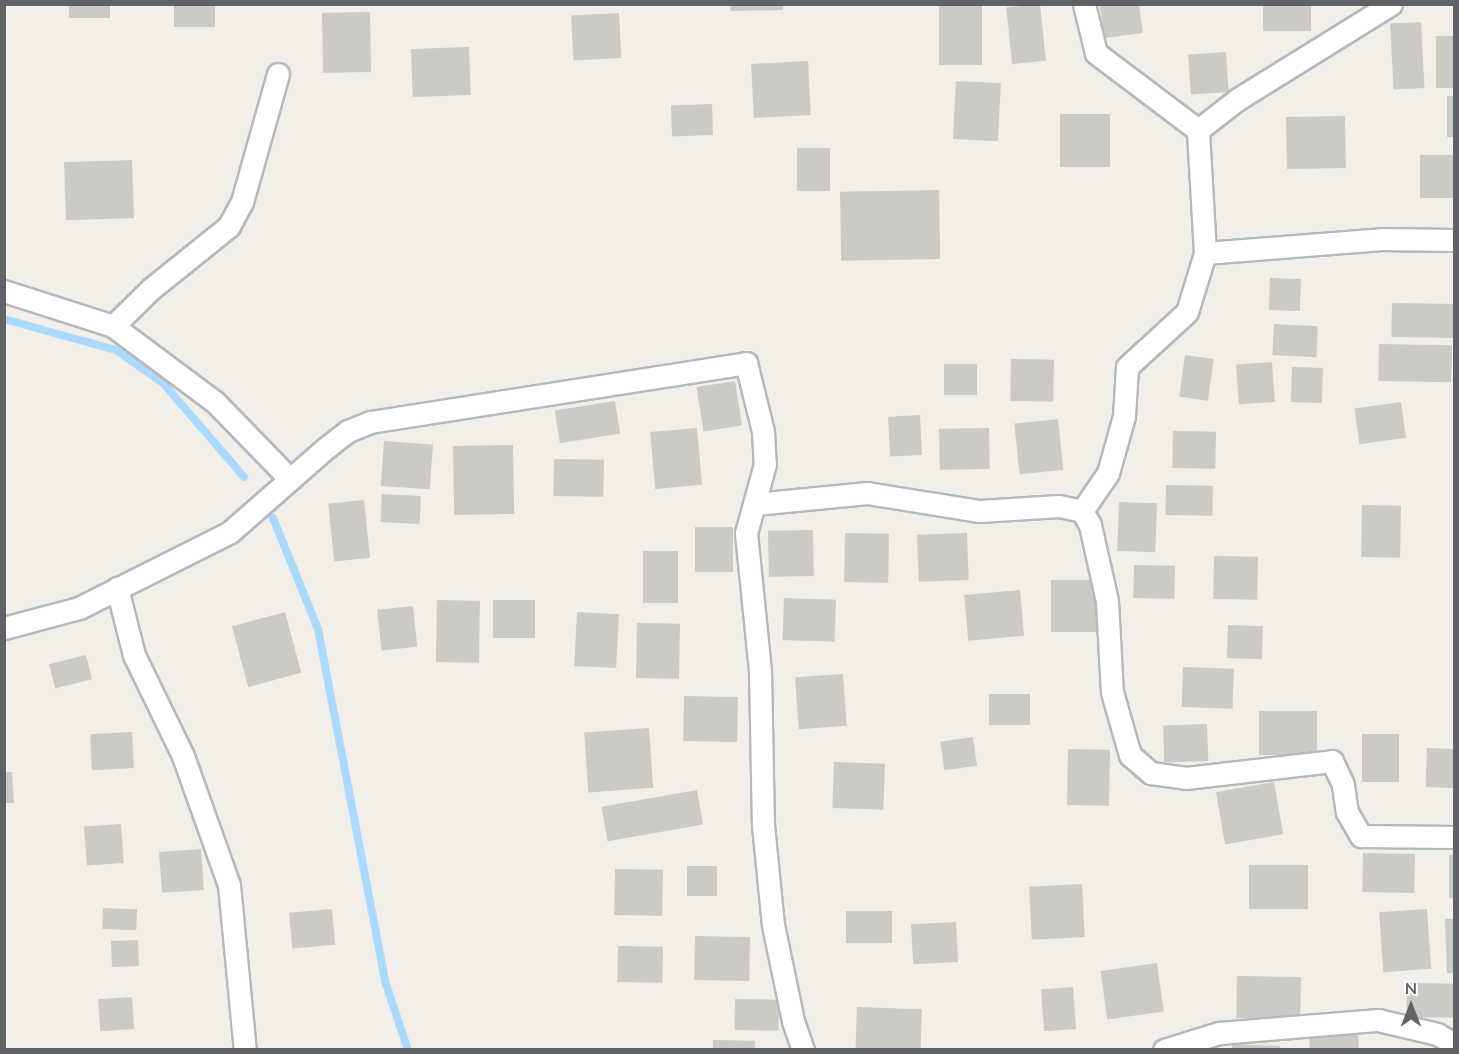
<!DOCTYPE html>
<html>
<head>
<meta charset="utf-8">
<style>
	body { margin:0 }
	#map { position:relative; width:1459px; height:1054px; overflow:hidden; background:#f1efe8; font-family:Lato,sans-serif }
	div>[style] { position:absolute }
	.stream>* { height:8px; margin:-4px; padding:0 4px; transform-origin:4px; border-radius:4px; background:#aadaff }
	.building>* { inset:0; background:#cccac5; transform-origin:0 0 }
	.roads { filter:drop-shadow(2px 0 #b5b8bc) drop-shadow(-2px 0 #b5b8bc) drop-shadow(0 2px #b5b8bc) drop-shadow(0 -2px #b5b8bc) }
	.street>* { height:21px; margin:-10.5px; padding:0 10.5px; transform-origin:10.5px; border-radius:10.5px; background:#fff }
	span { translate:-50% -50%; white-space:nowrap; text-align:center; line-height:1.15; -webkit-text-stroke:5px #fff; paint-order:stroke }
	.frame { position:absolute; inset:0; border:6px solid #5f6368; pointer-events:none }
	.north { position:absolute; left:1381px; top:976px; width:60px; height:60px; -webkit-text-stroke:4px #fff; paint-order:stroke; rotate:0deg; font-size:16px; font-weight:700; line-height:24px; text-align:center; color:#5f6368 }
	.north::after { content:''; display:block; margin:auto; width:21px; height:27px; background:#5f6368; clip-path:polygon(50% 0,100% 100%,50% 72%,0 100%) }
</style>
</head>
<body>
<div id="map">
	<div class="stream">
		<i style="left:4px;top:319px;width:116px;rotate:15.5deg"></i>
		<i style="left:116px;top:350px;width:57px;rotate:35.1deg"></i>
		<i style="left:163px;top:383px;width:124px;rotate:49.2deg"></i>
		<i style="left:273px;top:518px;width:120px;rotate:67.9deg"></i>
		<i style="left:318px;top:629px;width:361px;rotate:79.2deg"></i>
		<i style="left:386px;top:984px;width:70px;rotate:71.6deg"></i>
	</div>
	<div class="building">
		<i style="left:69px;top:4px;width:41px;height:14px"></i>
		<i style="left:174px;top:4px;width:41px;height:23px"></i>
		<i style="clip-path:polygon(730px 4px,783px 4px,783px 10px,731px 11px)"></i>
		<i style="left:939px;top:4px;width:43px;height:61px"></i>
		<i style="left:1040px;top:4px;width:57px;height:34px;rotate:84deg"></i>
		<i style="left:1263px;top:4px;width:48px;height:27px"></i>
		<i style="clip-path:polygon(1100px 5px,1139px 5px,1143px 33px,1104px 38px)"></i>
		<i style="left:370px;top:12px;width:60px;height:48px;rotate:89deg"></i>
		<i style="left:619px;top:13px;width:45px;height:48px;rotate:87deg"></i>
		<i style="left:1421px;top:22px;width:66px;height:31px;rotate:87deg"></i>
		<i style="left:1454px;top:36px;width:52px;height:18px;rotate:90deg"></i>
		<i style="left:469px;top:47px;width:48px;height:58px;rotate:88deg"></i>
		<i style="left:1226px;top:52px;width:40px;height:38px;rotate:86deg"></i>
		<i style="left:808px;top:61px;width:54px;height:57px;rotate:87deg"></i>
		<i style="left:956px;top:81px;width:45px;height:58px;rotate:3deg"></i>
		<i style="left:1447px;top:96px;width:7px;height:41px"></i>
		<i style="left:712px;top:104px;width:31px;height:41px;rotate:88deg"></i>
		<i style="left:1060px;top:114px;width:50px;height:53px"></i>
		<i style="left:1345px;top:116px;width:52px;height:59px;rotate:89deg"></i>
		<i style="left:797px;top:148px;width:33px;height:43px"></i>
		<i style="left:1420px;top:155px;width:34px;height:43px"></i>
		<i style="left:132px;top:160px;width:58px;height:68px;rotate:88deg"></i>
		<i style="left:939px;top:190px;width:69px;height:99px;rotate:89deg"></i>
		<i style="left:1270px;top:278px;width:31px;height:32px;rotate:2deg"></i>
		<i style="left:1392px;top:303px;width:62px;height:34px;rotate:1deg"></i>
		<i style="left:1274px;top:324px;width:44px;height:31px;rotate:3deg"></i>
		<i style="left:1379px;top:344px;width:73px;height:37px;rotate:1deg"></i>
		<i style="left:1185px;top:355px;width:29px;height:42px;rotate:8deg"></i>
		<i style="left:1011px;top:359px;width:43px;height:42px;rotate:1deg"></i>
		<i style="left:1272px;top:362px;width:40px;height:36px;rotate:86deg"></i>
		<i style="left:944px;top:364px;width:33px;height:31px"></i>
		<i style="left:1292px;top:367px;width:31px;height:35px;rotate:2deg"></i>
		<i style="left:735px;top:381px;width:45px;height:39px;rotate:81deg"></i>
		<i style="left:615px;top:401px;width:33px;height:61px;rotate:81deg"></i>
		<i style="left:1401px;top:402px;width:36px;height:47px;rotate:82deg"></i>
		<i style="left:920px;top:415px;width:40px;height:32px;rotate:87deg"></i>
		<i style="left:1058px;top:419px;width:51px;height:44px;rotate:84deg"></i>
		<i style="left:697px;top:428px;width:57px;height:47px;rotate:85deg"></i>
		<i style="left:989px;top:428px;width:41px;height:50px;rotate:89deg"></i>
		<i style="left:1173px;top:431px;width:43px;height:37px;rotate:1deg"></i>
		<i style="left:384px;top:441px;width:49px;height:45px;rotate:4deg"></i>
		<i style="left:513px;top:445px;width:69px;height:60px;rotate:89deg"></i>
		<i style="left:554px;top:459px;width:50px;height:37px;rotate:1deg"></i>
		<i style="left:1166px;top:485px;width:47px;height:30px;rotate:1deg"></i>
		<i style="left:382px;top:494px;width:39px;height:28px;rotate:3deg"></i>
		<i style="left:364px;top:500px;width:58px;height:36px;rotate:84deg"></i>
		<i style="left:1119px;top:502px;width:38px;height:49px;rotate:2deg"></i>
		<i style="left:1362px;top:505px;width:39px;height:52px;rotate:1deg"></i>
		<i style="left:695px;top:527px;width:38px;height:45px"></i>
		<i style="left:813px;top:530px;width:46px;height:45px;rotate:89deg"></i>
		<i style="left:845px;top:533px;width:44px;height:49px;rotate:1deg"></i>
		<i style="left:967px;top:533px;width:47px;height:50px;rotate:88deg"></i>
		<i style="left:643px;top:551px;width:35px;height:52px"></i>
		<i style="left:1214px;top:556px;width:44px;height:43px;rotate:1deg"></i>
		<i style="left:1134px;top:565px;width:41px;height:33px;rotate:1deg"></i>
		<i style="left:1051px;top:580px;width:45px;height:52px"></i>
		<i style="left:1020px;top:590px;width:46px;height:56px;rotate:85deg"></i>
		<i style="left:784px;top:598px;width:52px;height:42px;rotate:2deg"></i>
		<i style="left:437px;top:600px;width:43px;height:62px;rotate:1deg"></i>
		<i style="left:493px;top:600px;width:42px;height:38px"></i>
		<i style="left:413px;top:606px;width:41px;height:36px;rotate:84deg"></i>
		<i style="left:285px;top:612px;width:63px;height:55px;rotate:75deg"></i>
		<i style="left:577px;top:612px;width:42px;height:54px;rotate:3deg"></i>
		<i style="left:637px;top:623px;width:43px;height:55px;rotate:1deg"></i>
		<i style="left:1228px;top:625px;width:35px;height:33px;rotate:2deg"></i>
		<i style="left:86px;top:655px;width:25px;height:38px;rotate:76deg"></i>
		<i style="left:1183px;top:667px;width:51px;height:40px;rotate:2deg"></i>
		<i style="left:843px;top:674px;width:52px;height:48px;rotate:86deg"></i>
		<i style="left:989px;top:694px;width:41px;height:31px"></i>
		<i style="left:684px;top:696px;width:54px;height:45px;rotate:1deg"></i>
		<i style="left:1259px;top:711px;width:58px;height:44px"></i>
		<i style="left:1207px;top:724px;width:37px;height:44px;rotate:88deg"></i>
		<i style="left:649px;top:728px;width:60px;height:65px;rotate:86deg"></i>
		<i style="left:132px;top:732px;width:36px;height:42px;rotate:87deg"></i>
		<i style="left:1362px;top:734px;width:37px;height:48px"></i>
		<i style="left:973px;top:737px;width:29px;height:33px;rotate:82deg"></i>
		<i style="left:1427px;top:748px;width:27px;height:39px;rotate:2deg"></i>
		<i style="left:1068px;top:749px;width:42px;height:56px;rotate:1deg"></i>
		<i style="left:834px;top:762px;width:51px;height:46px;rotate:2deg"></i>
		<i style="clip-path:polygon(4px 772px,12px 772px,14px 803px,4px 803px)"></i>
		<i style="left:1274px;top:782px;width:53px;height:59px;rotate:80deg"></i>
		<i style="left:697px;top:790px;width:35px;height:97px;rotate:80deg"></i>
		<i style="left:121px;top:824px;width:39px;height:37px;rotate:86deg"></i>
		<i style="left:201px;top:849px;width:41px;height:42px;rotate:86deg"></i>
		<i style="left:1363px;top:853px;width:52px;height:39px;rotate:1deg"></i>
		<i style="left:1449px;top:855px;width:5px;height:43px"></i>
		<i style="left:1249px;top:865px;width:59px;height:44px"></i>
		<i style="left:687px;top:866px;width:30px;height:30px"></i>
		<i style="left:615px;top:869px;width:48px;height:46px;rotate:1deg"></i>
		<i style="left:1082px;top:884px;width:53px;height:53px;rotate:87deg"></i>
		<i style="left:103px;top:908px;width:34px;height:21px;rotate:2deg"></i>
		<i style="left:332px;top:909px;width:36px;height:43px;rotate:85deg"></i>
		<i style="left:1427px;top:909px;width:60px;height:48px;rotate:86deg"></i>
		<i style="left:846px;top:911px;width:46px;height:32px"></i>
		<i style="clip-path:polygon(1445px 919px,1454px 919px,1454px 973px,1447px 973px)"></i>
		<i style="left:956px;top:922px;width:40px;height:45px;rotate:87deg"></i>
		<i style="left:695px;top:936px;width:55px;height:44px;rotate:1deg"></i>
		<i style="left:138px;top:940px;width:26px;height:27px;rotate:88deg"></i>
		<i style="left:618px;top:946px;width:45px;height:36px;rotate:1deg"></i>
		<i style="left:1157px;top:963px;width:49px;height:57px;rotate:82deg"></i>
		<i style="left:1237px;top:976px;width:64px;height:42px;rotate:1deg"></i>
		<i style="left:1407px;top:983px;width:47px;height:34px;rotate:1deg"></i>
		<i style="left:1073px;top:987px;width:42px;height:32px;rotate:86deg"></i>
		<i style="left:132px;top:997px;width:32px;height:34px;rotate:86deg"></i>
		<i style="left:735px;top:999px;width:44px;height:31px;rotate:1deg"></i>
		<i style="left:857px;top:1007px;width:65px;height:43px;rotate:2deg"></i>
		<i style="left:1358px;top:1031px;width:19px;height:49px;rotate:87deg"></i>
		<i style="left:713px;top:1040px;width:42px;height:10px;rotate:1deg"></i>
		<i style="clip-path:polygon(1232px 1044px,1280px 1046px,1280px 1050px,1232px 1050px)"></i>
	</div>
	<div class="roads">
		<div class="street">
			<i style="left:1198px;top:130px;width:51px;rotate:-37.8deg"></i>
			<i style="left:1238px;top:99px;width:180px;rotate:-31.8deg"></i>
			<i style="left:1205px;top:253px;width:177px;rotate:-4.5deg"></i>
			<i style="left:1381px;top:239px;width:73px;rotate:0.8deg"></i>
			<i style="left:4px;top:291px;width:114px;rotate:17.8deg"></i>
			<i style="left:113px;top:326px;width:127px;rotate:36.7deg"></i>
			<i style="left:215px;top:402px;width:107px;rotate:45.8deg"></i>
			<i style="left:113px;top:326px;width:54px;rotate:-44.3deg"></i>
			<i style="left:152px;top:288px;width:99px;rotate:-38.8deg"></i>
			<i style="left:229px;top:226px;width:27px;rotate:-62deg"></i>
			<i style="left:242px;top:202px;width:133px;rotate:-74.3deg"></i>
			<i style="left:755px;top:504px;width:113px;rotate:-5.6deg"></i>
			<i style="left:867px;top:493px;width:114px;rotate:9.1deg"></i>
			<i style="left:980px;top:511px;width:79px;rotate:-3.6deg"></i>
			<i style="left:1059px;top:506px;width:24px;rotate:12deg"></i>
			<i style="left:1082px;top:511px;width:46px;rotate:-55.6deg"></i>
			<i style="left:1108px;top:473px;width:59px;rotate:-74.3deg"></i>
			<i style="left:1124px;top:416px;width:49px;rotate:-86.5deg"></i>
			<i style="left:1127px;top:367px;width:81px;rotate:-42.5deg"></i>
			<i style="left:1187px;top:312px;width:62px;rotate:-73deg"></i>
			<i style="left:1205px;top:253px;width:123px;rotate:-93.3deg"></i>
			<i style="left:1198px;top:130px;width:128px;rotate:-143deg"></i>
			<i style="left:1096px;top:53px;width:50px;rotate:-103.8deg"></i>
			<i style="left:1082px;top:511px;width:16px;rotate:60deg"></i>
			<i style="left:1090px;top:525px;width:78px;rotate:77.4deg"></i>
			<i style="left:1107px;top:601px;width:91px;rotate:86.9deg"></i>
			<i style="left:1112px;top:692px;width:66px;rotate:74.1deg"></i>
			<i style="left:1130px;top:755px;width:28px;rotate:41deg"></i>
			<i style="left:1151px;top:773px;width:35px;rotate:8deg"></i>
			<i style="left:1186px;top:778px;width:147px;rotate:-6.6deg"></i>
			<i style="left:1332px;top:761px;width:26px;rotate:65deg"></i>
			<i style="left:1343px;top:785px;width:27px;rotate:82deg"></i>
			<i style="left:1347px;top:812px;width:28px;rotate:60deg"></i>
			<i style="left:1361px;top:836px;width:93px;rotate:0.6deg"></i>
			<i style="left:117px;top:588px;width:69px;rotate:75.8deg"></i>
			<i style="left:134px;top:655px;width:112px;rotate:64.1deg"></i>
			<i style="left:183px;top:756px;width:137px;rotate:70.4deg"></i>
			<i style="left:229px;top:885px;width:166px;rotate:84.5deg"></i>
			<i style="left:4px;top:628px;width:78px;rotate:-14.9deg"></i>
			<i style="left:79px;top:608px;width:169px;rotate:-26.7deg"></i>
			<i style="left:230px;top:532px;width:128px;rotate:-41.2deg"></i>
			<i style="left:326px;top:448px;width:28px;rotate:-38deg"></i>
			<i style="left:348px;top:431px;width:24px;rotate:-22deg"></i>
			<i style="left:370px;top:422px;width:381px;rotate:-8.9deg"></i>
			<i style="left:746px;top:363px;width:70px;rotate:76deg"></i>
			<i style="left:763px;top:431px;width:33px;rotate:87deg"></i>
			<i style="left:765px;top:464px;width:72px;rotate:105.4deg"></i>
			<i style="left:746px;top:533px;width:139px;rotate:84.2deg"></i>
			<i style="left:760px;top:671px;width:154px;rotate:88.9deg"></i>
			<i style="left:763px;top:825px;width:100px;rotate:84.3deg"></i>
			<i style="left:773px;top:925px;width:98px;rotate:78.2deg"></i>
			<i style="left:793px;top:1021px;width:31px;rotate:71deg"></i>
			<i style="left:1164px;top:1050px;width:58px;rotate:-17.2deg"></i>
			<i style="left:1219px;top:1033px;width:160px;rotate:-4.7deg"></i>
			<i style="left:1378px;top:1020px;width:61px;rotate:13.3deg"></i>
			<i style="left:1437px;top:1034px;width:20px;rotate:30deg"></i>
		</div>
	</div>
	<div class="frame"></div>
	<div class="north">N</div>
</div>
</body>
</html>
